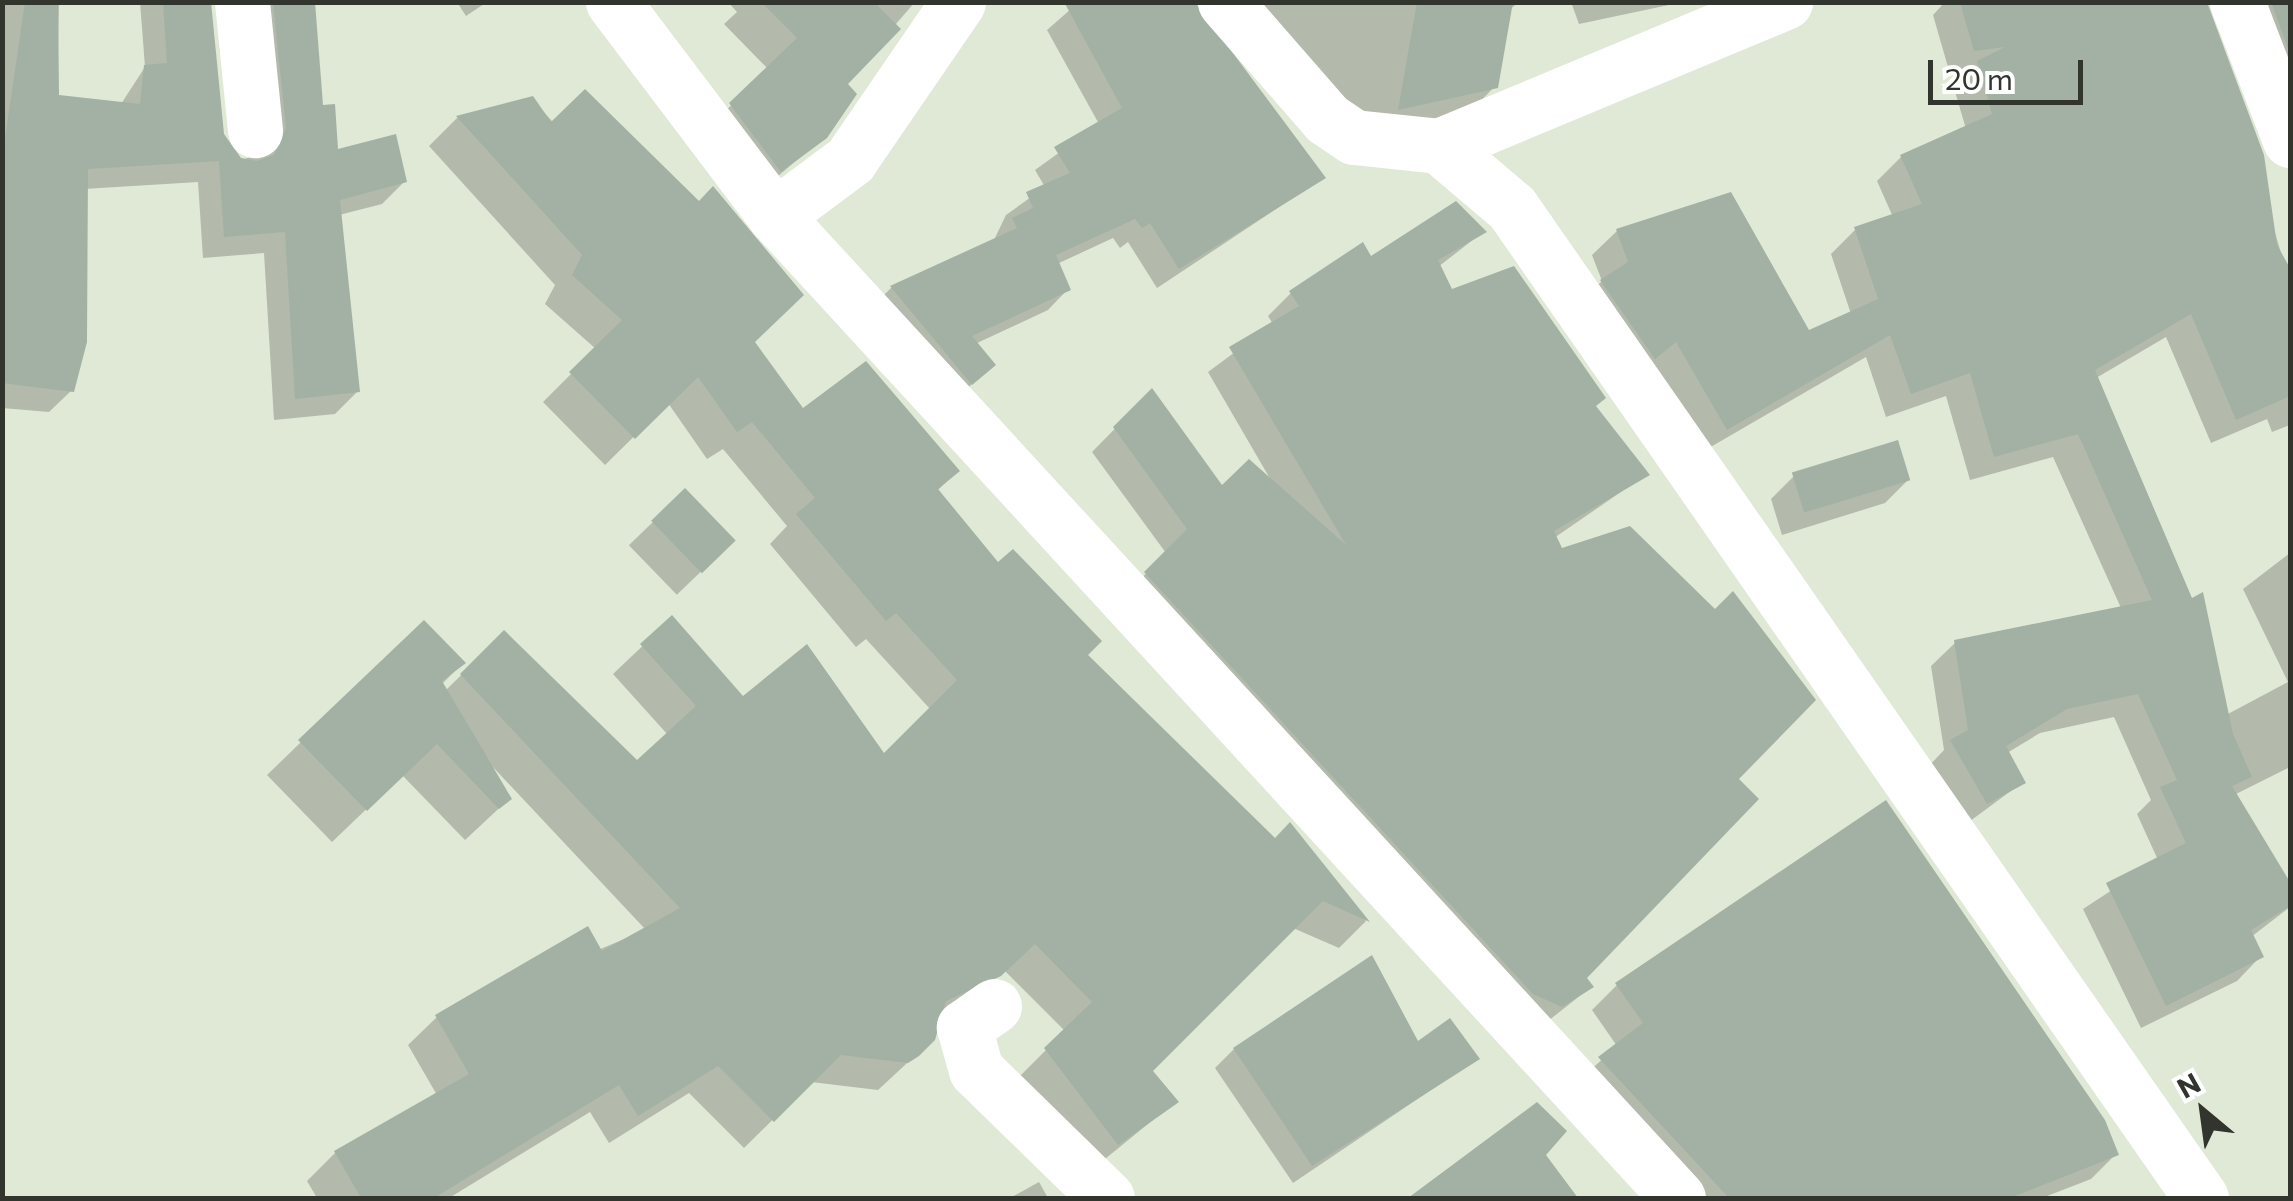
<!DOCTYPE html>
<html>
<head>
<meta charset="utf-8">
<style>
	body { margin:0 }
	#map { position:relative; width:2293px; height:1201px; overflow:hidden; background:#e0e8d6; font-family:Commissioner,sans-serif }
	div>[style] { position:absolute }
	.shadow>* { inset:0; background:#0003; transform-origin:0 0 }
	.building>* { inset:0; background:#a2b1a4; transform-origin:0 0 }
	.minor>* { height:55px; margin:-27.5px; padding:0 27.5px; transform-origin:27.5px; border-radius:27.5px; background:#fff }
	span { translate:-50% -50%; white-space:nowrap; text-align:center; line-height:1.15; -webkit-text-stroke:9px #fff; paint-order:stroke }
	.frame { position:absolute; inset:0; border:5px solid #32352e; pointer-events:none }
	.north { position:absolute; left:2153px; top:1061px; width:100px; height:100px; -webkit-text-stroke:8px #fff; paint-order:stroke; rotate:331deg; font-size:28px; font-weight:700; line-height:40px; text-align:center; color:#32352e }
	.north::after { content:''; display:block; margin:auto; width:35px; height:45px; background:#32352e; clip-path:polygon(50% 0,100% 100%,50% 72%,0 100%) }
	.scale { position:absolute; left:1928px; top:60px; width:155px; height:45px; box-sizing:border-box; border:5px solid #32352e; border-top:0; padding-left:12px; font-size:30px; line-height:35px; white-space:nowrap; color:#32352e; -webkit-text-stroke:8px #fff; paint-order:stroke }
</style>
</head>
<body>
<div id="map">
	<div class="shadow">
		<i style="clip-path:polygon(2px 2px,59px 2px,57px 98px,121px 104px,145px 67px,140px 2px,209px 2px,222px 135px,240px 161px,265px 151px,239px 2px,313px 2px,321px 108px,336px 152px,404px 182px,382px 204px,339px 215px,357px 392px,335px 414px,274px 420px,264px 253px,203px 258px,198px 182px,84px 189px,72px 390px,49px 412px,2px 408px)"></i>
		<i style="clip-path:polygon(457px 2px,487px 2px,466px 16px)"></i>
		<i style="clip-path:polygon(728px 2px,915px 2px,844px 84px,825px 136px,750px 200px,701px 135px,768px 69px,724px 24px,737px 12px)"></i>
		<i style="clip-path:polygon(1079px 2px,1323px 178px,1157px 288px,1128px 242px,1120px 248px,1113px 238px,1057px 264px,1068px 289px,1048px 310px,975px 344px,993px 365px,950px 404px,871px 308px,891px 288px,993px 242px,1006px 215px,1045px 187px,1035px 170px,1099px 124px,1047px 30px)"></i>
		<i style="clip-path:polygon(1257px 2px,1519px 2px,1509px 10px,1495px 86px,1477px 105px,1400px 130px,1347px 124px)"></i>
		<i style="clip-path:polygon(1571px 2px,1683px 2px,1579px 24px)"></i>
		<i style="clip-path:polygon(1945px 2px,2206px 2px,2290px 283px,2290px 425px,2272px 432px,2267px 419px,2211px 443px,2166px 337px,2096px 378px,2226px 715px,2288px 682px,2243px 589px,2290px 553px,2290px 767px,2234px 795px,2290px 887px,2290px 907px,2251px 937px,2261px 956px,2237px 981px,2141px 1028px,2083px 909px,2158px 860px,2137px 814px,2151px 800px,2114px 717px,2040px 733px,2007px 753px,2023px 782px,1962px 827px,1928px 767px,1944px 750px,1931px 666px,1956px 642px,2121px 608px,2053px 457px,1970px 480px,1946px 396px,1886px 417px,1866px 357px,1702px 452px,1577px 306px,1602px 281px,1592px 255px,1617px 231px,1808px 333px,1851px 314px,1831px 254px,1855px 230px,1893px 217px,1877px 181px,1901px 157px,1966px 129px,1954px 88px,1971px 71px,1950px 74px,1933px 15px)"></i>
		<i style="clip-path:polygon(2272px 2px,2290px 4px,2290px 60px,2279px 64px,2260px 14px)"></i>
		<i style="clip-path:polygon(532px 99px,752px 342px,802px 411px,957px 471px,937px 491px,998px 566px,1275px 841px,1290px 826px,1366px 921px,1339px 948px,1293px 928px,1150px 1071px,1175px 1102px,1089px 1172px,1018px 1078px,1065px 1031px,1005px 971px,939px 1018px,933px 1039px,878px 1090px,811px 1082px,744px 1148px,689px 1093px,609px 1143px,590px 1112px,449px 1198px,317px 1198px,307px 1181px,335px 1153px,437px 1095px,408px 1045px,437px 1017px,646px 930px,492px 766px,509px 799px,465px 840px,402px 775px,332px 842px,267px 775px,424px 623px,463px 663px,441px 685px,445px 691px,504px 633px,637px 764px,668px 735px,613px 674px,671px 619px,742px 699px,883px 757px,931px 710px,866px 639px,856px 647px,770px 544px,787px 526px,723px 449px,707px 459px,668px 403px,605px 465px,543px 402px,596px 349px,545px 304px,555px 285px,429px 146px,457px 118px)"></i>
		<i style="clip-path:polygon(1483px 232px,1438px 267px,1450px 293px,1594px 407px,1647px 474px,1554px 538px,1560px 551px,1735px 779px,1584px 978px,1591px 987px,1538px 1029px,1124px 596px,1166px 553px,1092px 452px,1151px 392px,1222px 489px,1272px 482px,1208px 372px,1273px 324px,1268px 316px,1291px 293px,1370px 260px)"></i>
		<i style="clip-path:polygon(1794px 476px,1908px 480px,1885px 503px,1782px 535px,1771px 499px)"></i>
		<i style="left:685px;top:491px;width:69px;height:78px;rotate:46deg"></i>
		<i style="clip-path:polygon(1617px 985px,2116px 1154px,2091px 1179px,2042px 1198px,1675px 1198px,1576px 1083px,1617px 1046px,1592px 1010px)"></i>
		<i style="clip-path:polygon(1417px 1045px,1477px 1059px,1293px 1183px,1215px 1068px,1234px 1049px)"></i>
		<i style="clip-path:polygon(1537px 1106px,1542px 1154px,1575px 1198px,1412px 1198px)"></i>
		<i style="clip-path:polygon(1039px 1182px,1048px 1198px,1010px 1198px)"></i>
	</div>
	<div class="building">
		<i style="clip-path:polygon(25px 2px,58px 2px,59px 95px,140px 104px,144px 65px,167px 63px,163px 2px,211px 2px,224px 134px,241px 158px,257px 161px,274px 155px,286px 128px,273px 2px,315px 2px,323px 105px,335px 104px,338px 149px,396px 134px,407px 182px,340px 200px,360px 392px,295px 399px,285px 232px,224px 237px,219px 161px,88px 169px,87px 342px,74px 392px,2px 383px,2px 159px)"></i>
		<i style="clip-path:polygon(761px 2px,874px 2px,901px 29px,848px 84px,857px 94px,827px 138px,781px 172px,729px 103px,797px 38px)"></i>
		<i style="clip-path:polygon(1064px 2px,1195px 2px,1326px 178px,1179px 269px,1150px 223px,1142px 228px,1135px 219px,1056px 255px,1071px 290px,972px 336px,996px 365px,972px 385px,890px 286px,1017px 228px,1012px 218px,1033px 208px,1026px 192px,1070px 173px,1054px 147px,1122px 108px)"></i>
		<i style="clip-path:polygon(1417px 2px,1513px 2px,1498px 88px,1398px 110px)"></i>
		<i style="clip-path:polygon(1960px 2px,2207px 2px,2264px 155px,2277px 245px,2290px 268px,2290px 396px,2236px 420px,2191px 314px,2095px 370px,2192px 598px,2203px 592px,2233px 734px,2252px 777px,2232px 786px,2290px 882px,2290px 906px,2251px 930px,2264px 957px,2166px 1006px,2106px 883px,2186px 843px,2160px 787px,2177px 780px,2138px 694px,2067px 709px,2006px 746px,2026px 783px,1987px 804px,1950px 740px,1968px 730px,1954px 640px,2152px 600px,2078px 434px,1994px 457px,1970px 373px,1911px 394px,1890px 335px,1727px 430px,1676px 342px,1655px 359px,1600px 280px,1628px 262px,1616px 229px,1731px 192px,1809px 330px,1878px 299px,1854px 227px,1922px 204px,1900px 155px,1992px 114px,1977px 61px,2005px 47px,1974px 51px)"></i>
		<i style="clip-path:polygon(2271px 2px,2290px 2px,2290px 54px)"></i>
		<i style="clip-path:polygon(585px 89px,699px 201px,713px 186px,804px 295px,755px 342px,803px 408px,866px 361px,960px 471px,938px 489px,998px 562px,1013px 549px,1102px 641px,1088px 655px,1275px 838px,1290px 822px,1370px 922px,1323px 901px,1153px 1071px,1179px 1102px,1118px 1145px,1044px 1048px,1092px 1002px,1035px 944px,1001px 976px,946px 1001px,935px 1040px,919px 1056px,908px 1063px,841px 1055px,774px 1122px,718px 1066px,638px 1116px,619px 1085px,434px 1198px,361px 1198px,334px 1151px,469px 1074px,435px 1015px,588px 926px,602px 951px,680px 908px,460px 674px,504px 630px,637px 760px,696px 706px,640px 644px,672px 615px,743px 696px,807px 644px,884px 753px,957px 680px,896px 613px,886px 621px,796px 514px,815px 498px,752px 422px,737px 432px,698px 377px,635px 439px,569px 372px,622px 320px,572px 275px,582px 255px,456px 116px,533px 96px,551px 122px)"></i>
		<i style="clip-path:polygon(1456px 201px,1487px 232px,1438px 260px,1452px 289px,1514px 266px,1606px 398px,1596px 406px,1650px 475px,1554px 531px,1562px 548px,1630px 526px,1715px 609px,1733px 591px,1816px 700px,1739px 779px,1759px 799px,1587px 978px,1594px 987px,1562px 1007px,1533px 994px,1144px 572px,1187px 529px,1113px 427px,1152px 388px,1222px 485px,1249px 459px,1346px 545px,1229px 347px,1299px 306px,1289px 291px,1363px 242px,1371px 256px)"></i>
		<i style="left:1898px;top:440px;width:42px;height:111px;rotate:73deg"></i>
		<i style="left:685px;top:488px;width:73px;height:47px;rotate:46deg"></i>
		<i style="clip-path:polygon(424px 620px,466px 663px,442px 681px,512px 799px,499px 809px,437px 744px,367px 811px,298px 740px)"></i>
		<i style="clip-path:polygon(1886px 800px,2105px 1120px,2119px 1155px,2010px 1198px,1729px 1198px,1598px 1057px,1643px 1023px,1615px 983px)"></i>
		<i style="clip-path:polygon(1372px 955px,1418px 1041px,1450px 1018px,1480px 1059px,1312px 1166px,1233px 1048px)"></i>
		<i style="clip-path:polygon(1537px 1102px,1567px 1131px,1546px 1155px,1578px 1198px,1408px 1198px)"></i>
	</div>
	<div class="minor">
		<i style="left:242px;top:2px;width:129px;rotate:84.2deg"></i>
		<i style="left:613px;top:2px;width:268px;rotate:52.9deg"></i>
		<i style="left:775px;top:216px;width:1334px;rotate:47.4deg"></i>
		<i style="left:1225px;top:2px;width:155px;rotate:48.9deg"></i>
		<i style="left:1327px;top:119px;width:32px;rotate:34deg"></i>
		<i style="left:1354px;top:137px;width:85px;rotate:6deg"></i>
		<i style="left:1439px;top:146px;width:375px;rotate:-22.6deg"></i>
		<i style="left:2237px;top:2px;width:148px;rotate:69deg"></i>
		<i style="left:1439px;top:146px;width:96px;rotate:40.3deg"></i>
		<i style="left:1512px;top:208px;width:1206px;rotate:55.16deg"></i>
		<i style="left:775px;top:216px;width:94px;rotate:-36.7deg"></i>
		<i style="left:850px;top:160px;width:191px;rotate:-55.6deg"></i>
		<i style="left:994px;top:1006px;width:37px;rotate:145deg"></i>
		<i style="left:964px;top:1027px;width:45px;rotate:74.4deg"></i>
		<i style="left:976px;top:1070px;width:183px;rotate:44.3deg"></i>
	</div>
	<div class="frame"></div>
	<div class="north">N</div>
	<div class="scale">20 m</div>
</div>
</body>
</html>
